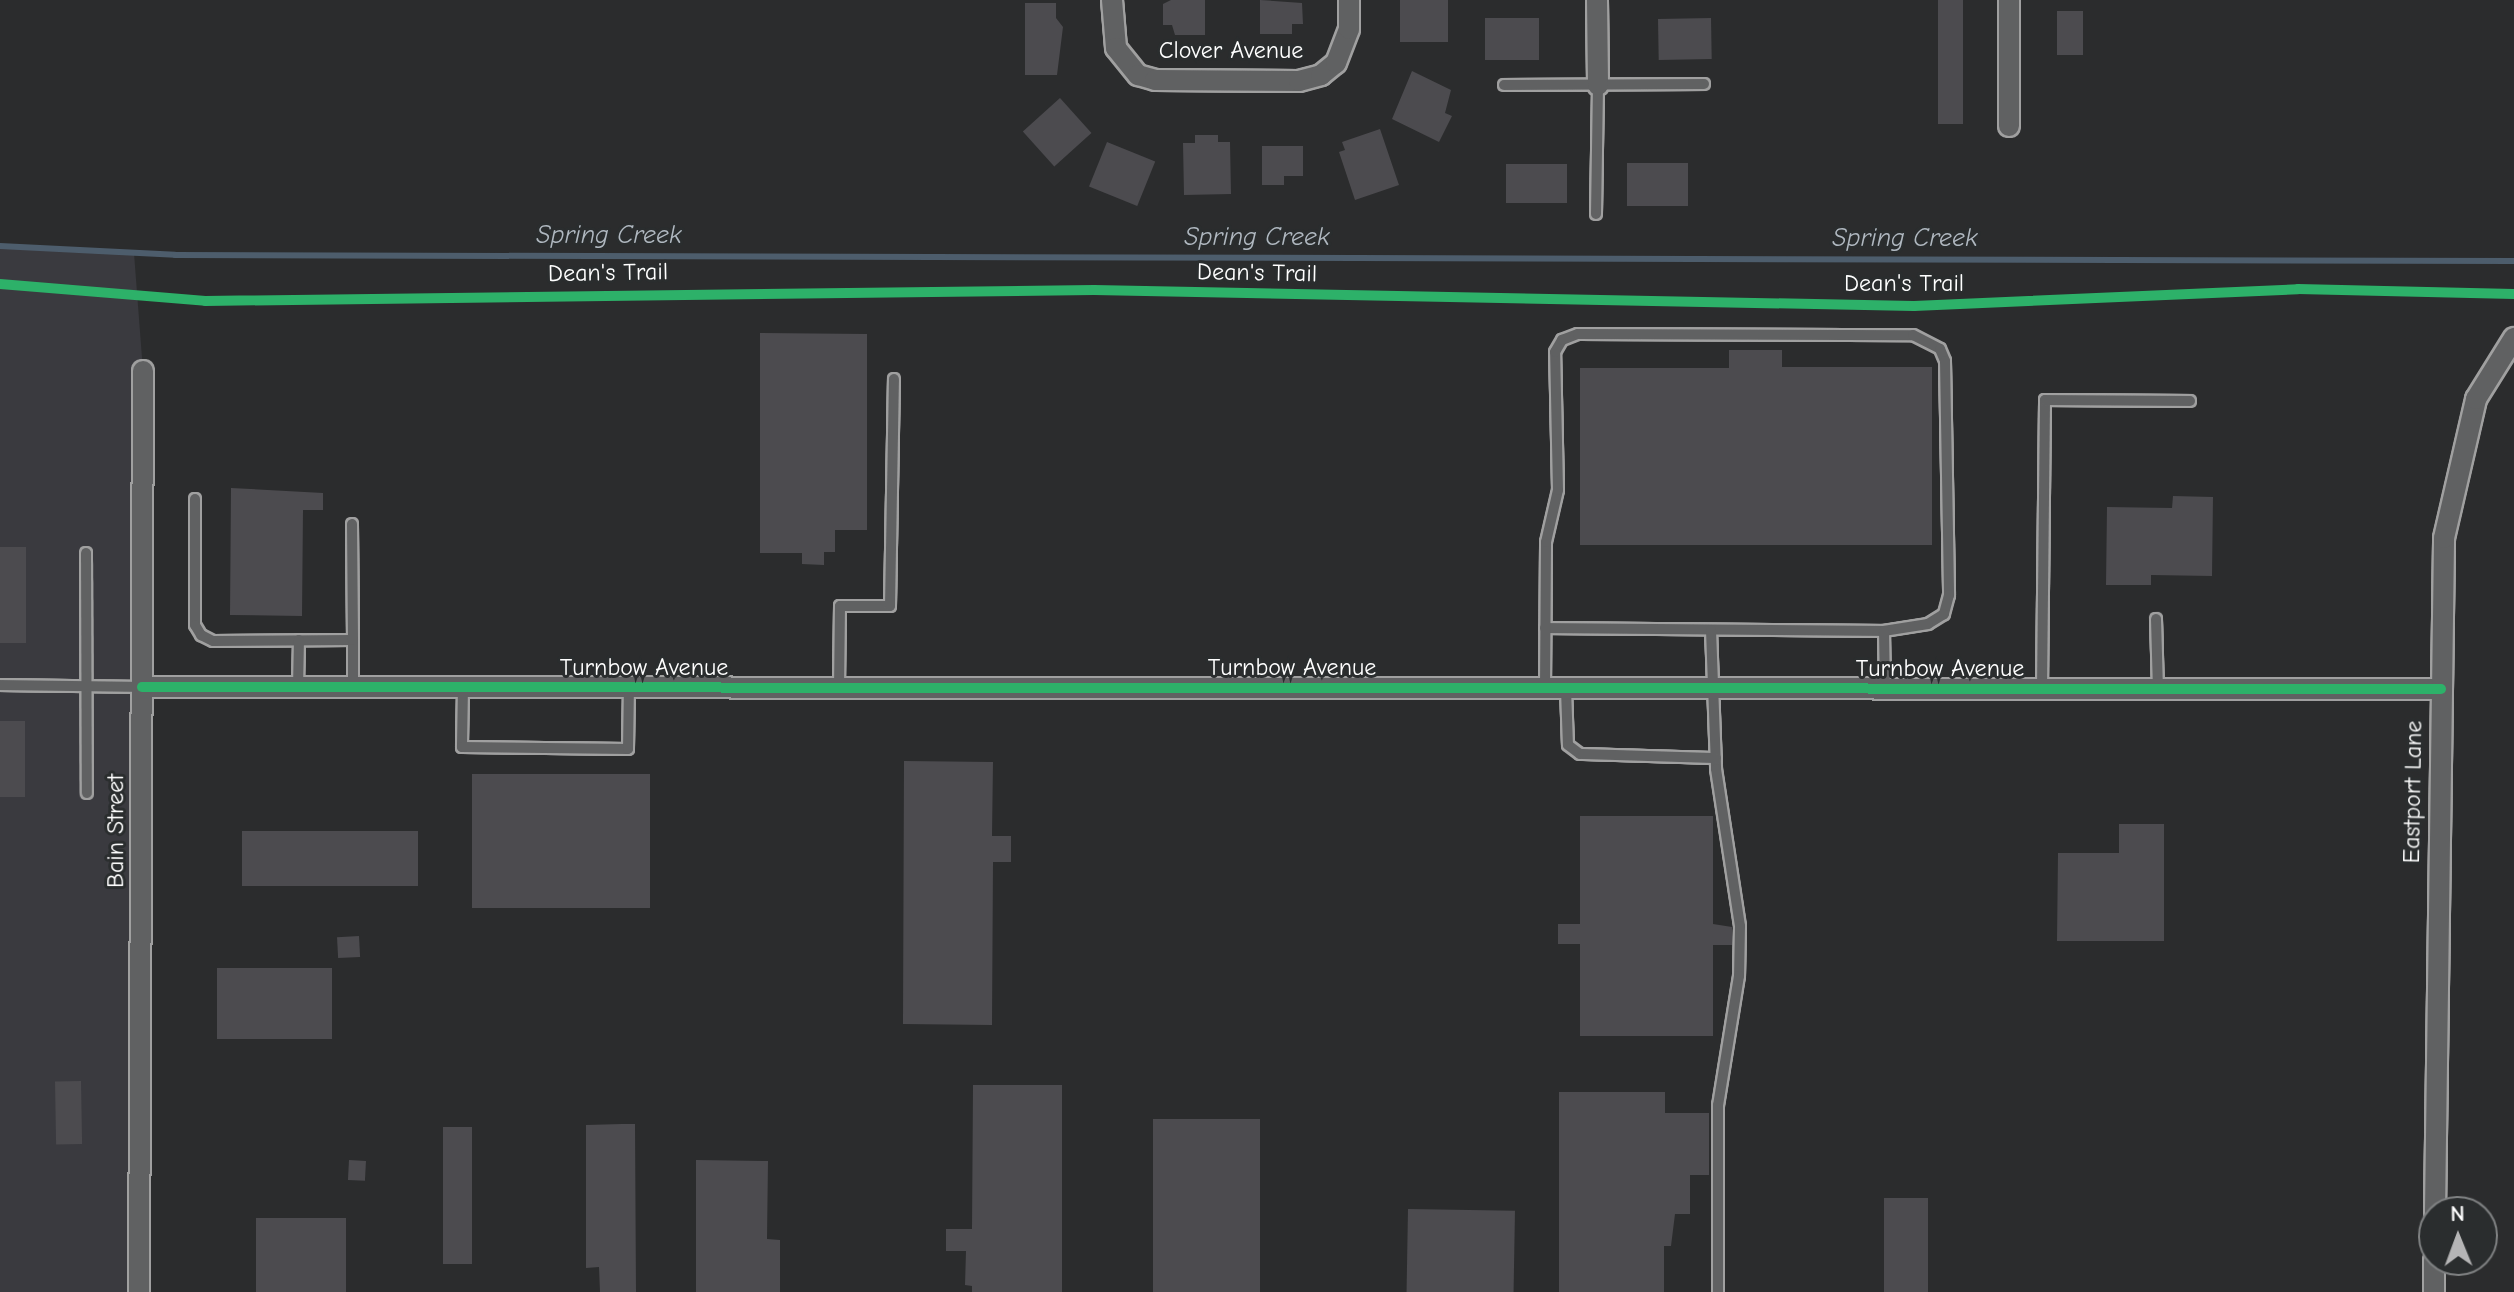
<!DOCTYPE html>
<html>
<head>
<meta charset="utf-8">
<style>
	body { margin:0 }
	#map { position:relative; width:2514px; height:1292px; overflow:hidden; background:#2b2c2d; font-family:"Comic Neue",sans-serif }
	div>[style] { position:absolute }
	.built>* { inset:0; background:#3a3a3f }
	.stream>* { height:6px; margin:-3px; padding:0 3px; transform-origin:3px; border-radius:3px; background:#4d5d6c }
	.building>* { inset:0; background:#4c4b4f; transform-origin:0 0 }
	.roads { filter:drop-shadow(2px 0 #a0a0a0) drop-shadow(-2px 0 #a0a0a0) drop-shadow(0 2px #a0a0a0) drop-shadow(0 -2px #a0a0a0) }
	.service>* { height:10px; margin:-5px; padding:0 5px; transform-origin:5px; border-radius:5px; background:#606162 }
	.minor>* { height:20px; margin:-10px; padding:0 10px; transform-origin:10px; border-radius:10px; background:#606162 }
	.cycleway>* { height:10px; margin:-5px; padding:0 5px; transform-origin:5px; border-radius:5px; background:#2db169 }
	span { translate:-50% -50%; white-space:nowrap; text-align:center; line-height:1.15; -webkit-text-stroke:6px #2a2d2e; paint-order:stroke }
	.street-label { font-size:24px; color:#fff }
	.water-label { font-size:26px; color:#b0b8c0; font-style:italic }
	.north { position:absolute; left:2418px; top:1196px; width:80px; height:80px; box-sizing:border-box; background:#2a2d2e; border:2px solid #7f8182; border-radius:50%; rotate:359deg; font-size:22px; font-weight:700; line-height:32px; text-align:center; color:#fff }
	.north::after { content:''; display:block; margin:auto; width:28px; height:36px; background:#b5b5b6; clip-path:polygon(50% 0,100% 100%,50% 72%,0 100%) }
</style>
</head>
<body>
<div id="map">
	<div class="built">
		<i style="clip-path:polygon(0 246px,134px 253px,143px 371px,139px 1292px,0 1292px)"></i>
	</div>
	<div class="stream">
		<i style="left:0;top:246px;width:175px;rotate:2.9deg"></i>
		<i style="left:175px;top:255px;width:2339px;rotate:0.15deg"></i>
	</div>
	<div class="building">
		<i style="clip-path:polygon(1171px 0,1205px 0,1205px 35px,1175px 35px,1172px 25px,1163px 25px,1163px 4px)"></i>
		<i style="clip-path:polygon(1260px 0,1302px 3px,1303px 24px,1292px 24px,1292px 34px,1260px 34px)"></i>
		<i style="left:1400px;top:0;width:48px;height:42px"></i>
		<i style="left:1938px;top:0;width:25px;height:124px"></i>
		<i style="clip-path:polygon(1025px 3px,1056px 3px,1056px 18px,1063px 27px,1057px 75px,1025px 75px)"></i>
		<i style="left:2057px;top:11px;width:26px;height:44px"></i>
		<i style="left:1539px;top:18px;width:42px;height:54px;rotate:90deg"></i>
		<i style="left:1711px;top:18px;width:41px;height:53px;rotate:89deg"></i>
		<i style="clip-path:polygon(1412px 71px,1451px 90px,1445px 113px,1452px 116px,1439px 142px,1392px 119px)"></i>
		<i style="left:1060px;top:98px;width:47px;height:50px;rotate:48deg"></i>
		<i style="clip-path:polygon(1380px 129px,1399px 185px,1355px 200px,1339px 152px,1345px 150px,1342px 142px)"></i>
		<i style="clip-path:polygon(1195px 135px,1218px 135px,1218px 142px,1230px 142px,1231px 194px,1184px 195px,1183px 143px,1195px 143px)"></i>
		<i style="left:1107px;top:142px;width:52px;height:48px;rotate:22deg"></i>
		<i style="clip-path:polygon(1262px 146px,1303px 146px,1303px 176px,1284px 176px,1284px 185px,1262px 185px)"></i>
		<i style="left:1627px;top:163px;width:61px;height:43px"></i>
		<i style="left:1506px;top:164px;width:61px;height:39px"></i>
		<i style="clip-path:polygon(760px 333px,867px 334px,867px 530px,835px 530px,835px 552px,824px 552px,824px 565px,802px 564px,802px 553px,760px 553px)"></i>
		<i style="clip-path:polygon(1729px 350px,1782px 350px,1782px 367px,1932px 367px,1932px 545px,1580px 545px,1580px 368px,1729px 368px)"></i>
		<i style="clip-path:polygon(231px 488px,323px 493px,323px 510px,303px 510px,302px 616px,230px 615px)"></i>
		<i style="clip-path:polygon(2173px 496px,2213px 497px,2212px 576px,2151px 575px,2151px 585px,2106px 585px,2107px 507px,2172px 508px)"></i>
		<i style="left:0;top:547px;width:26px;height:96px"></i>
		<i style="left:0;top:721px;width:25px;height:76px"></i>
		<i style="clip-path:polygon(904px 761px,993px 762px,992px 836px,1011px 836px,1011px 862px,993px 862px,992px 1025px,903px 1024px)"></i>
		<i style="left:472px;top:774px;width:178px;height:134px"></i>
		<i style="clip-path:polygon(1580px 816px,1713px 816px,1713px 924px,1732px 927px,1732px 945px,1713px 945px,1713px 1036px,1580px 1036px,1580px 944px,1558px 944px,1558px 924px,1580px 924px)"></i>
		<i style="clip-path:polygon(2119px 824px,2164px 824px,2164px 941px,2057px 941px,2058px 853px,2119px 853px)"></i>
		<i style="left:418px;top:831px;width:55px;height:176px;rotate:90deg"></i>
		<i style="left:359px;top:936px;width:21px;height:22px;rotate:87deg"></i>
		<i style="left:217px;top:968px;width:115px;height:71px"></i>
		<i style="left:81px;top:1081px;width:63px;height:26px;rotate:89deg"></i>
		<i style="clip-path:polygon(973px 1085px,1062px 1085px,1062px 1292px,972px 1292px,972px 1286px,965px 1285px,966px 1251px,946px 1251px,946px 1229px,972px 1229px)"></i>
		<i style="clip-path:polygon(1559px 1092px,1665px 1092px,1665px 1113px,1709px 1113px,1709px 1175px,1690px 1175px,1690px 1214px,1675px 1214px,1671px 1246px,1664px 1246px,1664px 1292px,1559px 1292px)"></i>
		<i style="left:1260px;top:1119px;width:173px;height:107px;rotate:90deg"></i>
		<i style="clip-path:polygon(622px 1124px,635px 1124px,636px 1292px,600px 1292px,599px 1267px,586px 1268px,586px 1125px)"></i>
		<i style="left:443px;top:1127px;width:29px;height:137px"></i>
		<i style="left:349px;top:1160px;width:17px;height:20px;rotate:3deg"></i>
		<i style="clip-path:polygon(696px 1160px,768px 1161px,767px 1239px,780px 1240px,780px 1292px,696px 1292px)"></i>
		<i style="left:1884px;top:1198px;width:44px;height:94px"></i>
		<i style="left:1408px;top:1209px;width:107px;height:83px;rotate:1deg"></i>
		<i style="left:346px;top:1218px;width:74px;height:90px;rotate:90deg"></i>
	</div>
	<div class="roads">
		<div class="service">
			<i style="left:1504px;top:85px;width:200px;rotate:-0.3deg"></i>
			<i style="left:1596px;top:214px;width:129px;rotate:-89.1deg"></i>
			<i style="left:195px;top:499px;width:126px;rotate:90deg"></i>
			<i style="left:195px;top:625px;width:12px;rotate:59deg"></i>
			<i style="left:201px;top:635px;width:13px;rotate:27deg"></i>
			<i style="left:213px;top:641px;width:140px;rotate:-0.4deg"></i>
			<i style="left:353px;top:640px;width:47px;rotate:90deg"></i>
			<i style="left:352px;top:524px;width:116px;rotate:89.5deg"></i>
			<i style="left:86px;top:553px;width:240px;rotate:89.8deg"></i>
			<i style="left:2156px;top:619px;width:70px;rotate:88.4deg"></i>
			<i style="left:1545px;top:628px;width:339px;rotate:0.5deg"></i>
			<i style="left:1711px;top:630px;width:139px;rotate:87.9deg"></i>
			<i style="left:1716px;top:769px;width:159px;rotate:81.3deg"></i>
			<i style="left:1740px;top:926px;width:50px;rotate:91.1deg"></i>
			<i style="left:1739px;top:976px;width:131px;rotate:99.2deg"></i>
			<i style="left:1718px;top:1105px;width:187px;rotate:90deg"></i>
			<i style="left:0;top:685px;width:142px;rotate:0.8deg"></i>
			<i style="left:298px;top:687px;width:47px;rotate:-88.8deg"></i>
			<i style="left:463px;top:687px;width:60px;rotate:91deg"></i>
			<i style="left:462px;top:747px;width:166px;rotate:0.7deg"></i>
			<i style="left:628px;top:749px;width:61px;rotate:-89.1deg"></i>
			<i style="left:839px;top:688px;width:82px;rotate:-89.3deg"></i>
			<i style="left:840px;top:606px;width:50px"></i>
			<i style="left:890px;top:606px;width:227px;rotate:-89deg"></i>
			<i style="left:1545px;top:689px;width:147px;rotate:-89.6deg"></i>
			<i style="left:1546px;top:542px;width:53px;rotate:-77deg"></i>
			<i style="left:1558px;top:490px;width:138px;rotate:-91.2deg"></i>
			<i style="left:1555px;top:352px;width:14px;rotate:-60deg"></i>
			<i style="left:1562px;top:340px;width:17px;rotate:-21deg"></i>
			<i style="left:1578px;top:334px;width:335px;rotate:0.2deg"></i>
			<i style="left:1913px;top:335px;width:30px;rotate:27deg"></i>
			<i style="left:1940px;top:349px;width:13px;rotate:67deg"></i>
			<i style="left:1945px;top:361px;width:234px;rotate:89deg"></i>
			<i style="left:1949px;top:595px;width:20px;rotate:105deg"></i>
			<i style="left:1944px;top:614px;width:19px;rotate:148deg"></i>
			<i style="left:1928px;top:624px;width:45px;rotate:171deg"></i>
			<i style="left:1884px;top:631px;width:58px;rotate:89deg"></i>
			<i style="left:1566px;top:689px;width:56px;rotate:88deg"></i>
			<i style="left:1568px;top:745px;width:15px;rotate:37deg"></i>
			<i style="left:1580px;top:754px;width:136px;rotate:1.7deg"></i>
			<i style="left:2042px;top:689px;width:289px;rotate:-89.4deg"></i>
			<i style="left:2045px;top:400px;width:145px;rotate:0.4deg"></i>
		</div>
		<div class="minor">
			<i style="left:1112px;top:0;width:48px;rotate:85.2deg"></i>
			<i style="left:1116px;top:48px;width:35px;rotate:51deg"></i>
			<i style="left:1138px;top:75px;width:18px;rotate:16deg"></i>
			<i style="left:1155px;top:80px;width:144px;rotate:0.4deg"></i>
			<i style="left:1299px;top:81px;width:23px;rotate:-15deg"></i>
			<i style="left:1321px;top:75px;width:19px;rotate:-39deg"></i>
			<i style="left:1336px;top:63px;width:36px;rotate:-69deg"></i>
			<i style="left:1349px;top:29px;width:29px;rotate:-90deg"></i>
			<i style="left:1597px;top:0;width:85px;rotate:89.3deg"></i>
			<i style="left:2009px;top:126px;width:126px;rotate:-90deg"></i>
			<i style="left:142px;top:687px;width:2299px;rotate:0.05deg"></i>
			<i style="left:2435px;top:1212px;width:674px;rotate:-89.23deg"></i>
			<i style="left:2444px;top:538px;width:143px;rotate:-77deg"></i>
			<i style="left:2476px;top:399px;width:72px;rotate:-58.1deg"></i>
			<i style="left:139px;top:1292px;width:921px;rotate:-89.75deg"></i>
			<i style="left:2434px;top:1292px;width:32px;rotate:-90deg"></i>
		</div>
	</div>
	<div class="cycleway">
		<i style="left:0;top:284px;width:206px;rotate:4.7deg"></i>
		<i style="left:205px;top:301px;width:889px;rotate:-0.71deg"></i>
		<i style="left:1094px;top:290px;width:820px;rotate:1.12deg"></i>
		<i style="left:1914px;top:306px;width:384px;rotate:-2.5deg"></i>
		<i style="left:2298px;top:289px;width:216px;rotate:1.3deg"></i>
		<i style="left:142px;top:687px;width:2299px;rotate:0.05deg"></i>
	</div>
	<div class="street-label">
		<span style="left:1231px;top:51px">Clover Avenue</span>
		<span style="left:608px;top:273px;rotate:-1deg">Dean's Trail</span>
		<span style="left:1257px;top:273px;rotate:1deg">Dean's Trail</span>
		<span style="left:1904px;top:284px">Dean's Trail</span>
		<span style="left:644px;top:668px">Turnbow Avenue</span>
		<span style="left:1292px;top:668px">Turnbow Avenue</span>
		<span style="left:1940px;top:669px">Turnbow Avenue</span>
		<span style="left:2413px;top:792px;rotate:-89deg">Eastport Lane</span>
		<span style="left:116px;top:831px;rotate:-90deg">Bain Street</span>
	</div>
	<div class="water-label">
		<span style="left:609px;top:236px">Spring Creek</span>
		<span style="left:1257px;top:238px">Spring Creek</span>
		<span style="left:1905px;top:239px">Spring Creek</span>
	</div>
	<div class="north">N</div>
</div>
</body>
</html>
